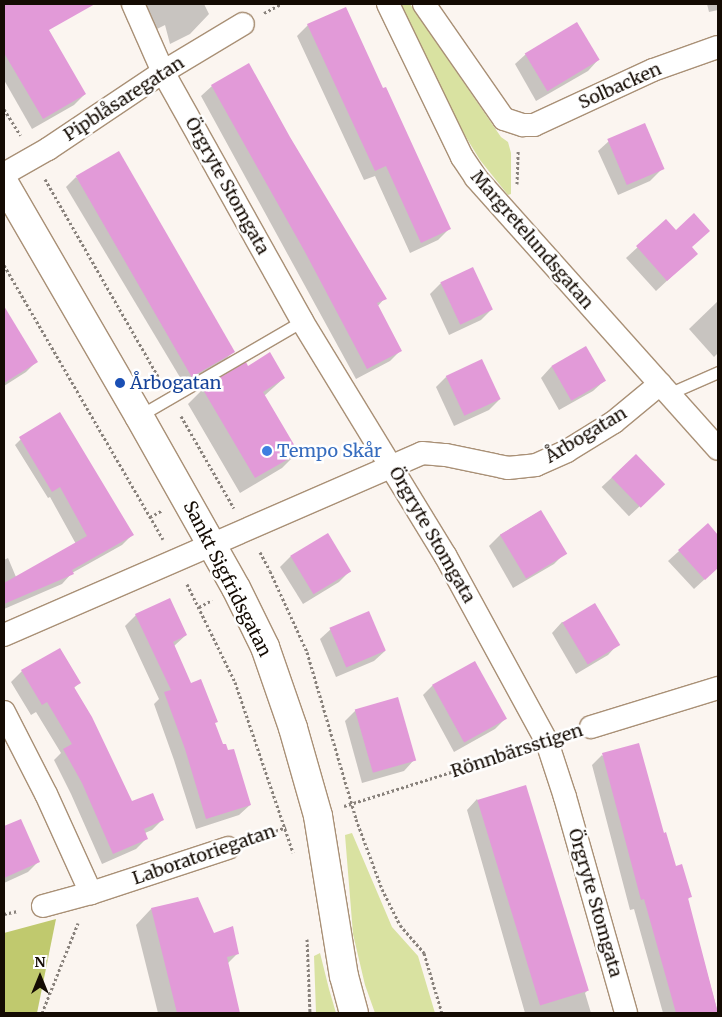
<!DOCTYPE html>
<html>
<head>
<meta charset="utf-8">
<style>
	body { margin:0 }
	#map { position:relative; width:722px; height:1017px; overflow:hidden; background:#fbf5f0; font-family:Merriweather,serif }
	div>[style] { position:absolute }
	.green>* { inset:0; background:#d9e2a1 }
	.forest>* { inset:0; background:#c0c96e }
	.shadow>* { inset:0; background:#0003; transform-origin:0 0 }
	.building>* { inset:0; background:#e29ad8; transform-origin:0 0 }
	.path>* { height:3px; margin-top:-1.5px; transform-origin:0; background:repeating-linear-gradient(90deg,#89827c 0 2.5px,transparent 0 5px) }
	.roads { filter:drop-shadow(1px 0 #a99076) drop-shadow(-1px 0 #a99076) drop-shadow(0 1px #a99076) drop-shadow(0 -1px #a99076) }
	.service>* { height:11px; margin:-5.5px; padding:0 5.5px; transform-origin:5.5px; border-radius:5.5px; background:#fff }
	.minor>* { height:22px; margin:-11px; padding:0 11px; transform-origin:11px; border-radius:11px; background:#fff }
	.tertiary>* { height:28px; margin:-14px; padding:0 14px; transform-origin:14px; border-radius:14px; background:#fff }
	.dots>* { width:14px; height:14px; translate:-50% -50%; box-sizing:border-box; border:2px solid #fff; border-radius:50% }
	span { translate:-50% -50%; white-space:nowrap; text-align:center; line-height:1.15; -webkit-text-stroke:5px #fff; paint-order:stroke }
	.street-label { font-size:18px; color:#140b03 }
	.transit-label { font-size:18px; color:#164399 }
	.left { translate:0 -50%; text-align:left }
	.shop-label { font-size:18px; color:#366cbe }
	.frame { position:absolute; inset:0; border:5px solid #140b03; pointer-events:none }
	.north { position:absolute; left:15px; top:952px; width:50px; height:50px; -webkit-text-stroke:4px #fff; paint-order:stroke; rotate:0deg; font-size:14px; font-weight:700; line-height:20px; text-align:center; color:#140b03 }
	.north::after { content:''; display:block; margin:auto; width:18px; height:22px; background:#140b03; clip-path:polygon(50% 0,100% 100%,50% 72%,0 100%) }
</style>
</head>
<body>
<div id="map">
	<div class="green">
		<i style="clip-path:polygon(400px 4px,410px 4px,501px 137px,508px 142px,511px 153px,511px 194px,508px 195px,480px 160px,461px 129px)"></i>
		<i style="clip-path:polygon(352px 833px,392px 927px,418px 956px,435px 1013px,375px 1013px,365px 985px,353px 934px,345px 835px)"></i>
		<i style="clip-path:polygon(320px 953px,329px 989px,336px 1013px,316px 1013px,314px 956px)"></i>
	</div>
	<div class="forest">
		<i style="clip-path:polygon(56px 919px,37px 1013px,4px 1013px,4px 933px)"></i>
	</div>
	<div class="shadow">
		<i style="clip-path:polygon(4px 4px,33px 4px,85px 94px,74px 105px,32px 129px,4px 80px)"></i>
		<i style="clip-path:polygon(121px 4px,204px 4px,209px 14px,190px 34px,170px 44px,165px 25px,139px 38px)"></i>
		<i style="clip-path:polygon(707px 4px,718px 4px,718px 10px,709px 12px)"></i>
		<i style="clip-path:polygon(308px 25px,449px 229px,438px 240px,410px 253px,375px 176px,364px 180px,297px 36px)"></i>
		<i style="clip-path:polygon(526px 54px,598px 60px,588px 71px,536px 101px,515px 64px)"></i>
		<i style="clip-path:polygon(212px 86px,289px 138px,385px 298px,377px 307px,401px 350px,390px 361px,356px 379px,201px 96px)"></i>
		<i style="clip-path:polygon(609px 141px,661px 170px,650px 181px,618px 195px,598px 151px)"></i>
		<i style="clip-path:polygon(76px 177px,234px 351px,224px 361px,184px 384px,66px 187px)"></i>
		<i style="clip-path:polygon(666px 221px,690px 248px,685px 264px,656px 291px,626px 258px)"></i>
		<i style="clip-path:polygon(441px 283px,491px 310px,481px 320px,449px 335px,430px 294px)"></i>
		<i style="clip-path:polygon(718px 301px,718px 353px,714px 357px,689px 329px)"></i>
		<i style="clip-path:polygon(13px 323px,36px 362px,26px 372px,4px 386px,4px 328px)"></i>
		<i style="clip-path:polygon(586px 348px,604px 381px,593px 391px,559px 410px,541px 378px,551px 367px)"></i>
		<i style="clip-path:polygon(247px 367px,284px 378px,264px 396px,297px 453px,282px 468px,240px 493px,188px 404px,203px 389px)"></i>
		<i style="clip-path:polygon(446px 377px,500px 399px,489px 410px,454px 426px,436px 387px)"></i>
		<i style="clip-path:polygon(25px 435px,132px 535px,122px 545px,72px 573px,62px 584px,4px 609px,4px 560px,8px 558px,16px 577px,76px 544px,50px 497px,48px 498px,15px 445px)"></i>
		<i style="left:636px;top:455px;width:40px;height:47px;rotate:47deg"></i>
		<i style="clip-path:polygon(540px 511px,565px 553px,554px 564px,513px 588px,489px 546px,500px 535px)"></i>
		<i style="clip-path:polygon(708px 525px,718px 537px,718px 567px,694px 589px,668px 561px)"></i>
		<i style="clip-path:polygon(291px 556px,350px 571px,339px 582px,303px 604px,280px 567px)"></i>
		<i style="clip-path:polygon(136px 615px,186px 635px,174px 646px,191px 685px,214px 724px,222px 746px,250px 805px,239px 815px,196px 829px,174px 760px,154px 704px,159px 699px,125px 626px)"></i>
		<i style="clip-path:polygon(562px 622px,618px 644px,608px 655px,576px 674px,552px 633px)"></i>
		<i style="clip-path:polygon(331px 629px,385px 651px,374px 661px,336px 677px,320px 639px)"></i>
		<i style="clip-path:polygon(22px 671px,79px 683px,73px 689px,132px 803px,163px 819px,152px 830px,145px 833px,147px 838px,136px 849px,102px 864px,71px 794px,54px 760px,61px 753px,36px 712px,31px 715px,11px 682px)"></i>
		<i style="clip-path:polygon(433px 685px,505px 719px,495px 729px,454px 752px,423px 695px)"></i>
		<i style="clip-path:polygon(356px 710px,414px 760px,404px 771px,362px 783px,345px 721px)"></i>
		<i style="clip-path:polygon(602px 755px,663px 834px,675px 867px,690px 897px,687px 900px,718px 1013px,663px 1013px,634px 909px,630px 910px,592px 765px)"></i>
		<i style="clip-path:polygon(477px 799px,587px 991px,585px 993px,591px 1013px,525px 1013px,467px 810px)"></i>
		<i style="clip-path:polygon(20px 820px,39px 861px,28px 872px,4px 883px,4px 828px)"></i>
		<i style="clip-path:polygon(151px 909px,214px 935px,238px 953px,227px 964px,239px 1013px,158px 1013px,136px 925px)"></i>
	</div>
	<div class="building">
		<i style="clip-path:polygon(4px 4px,95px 4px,49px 30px,86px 94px,43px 119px,4px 53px)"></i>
		<i style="clip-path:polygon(346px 7px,383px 88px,386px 87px,451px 229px,421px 243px,386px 166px,375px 171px,307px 24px)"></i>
		<i style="left:577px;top:22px;width:44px;height:61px;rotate:59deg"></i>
		<i style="clip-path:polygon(249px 63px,290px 137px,387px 299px,377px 303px,402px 351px,367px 369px,305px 252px,211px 85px)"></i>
		<i style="left:645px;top:123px;width:50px;height:41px;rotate:67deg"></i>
		<i style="left:119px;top:151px;width:232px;height:50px;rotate:60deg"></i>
		<i style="clip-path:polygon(694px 213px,710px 231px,692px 247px,698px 254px,667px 281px,636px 246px,666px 219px,676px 230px)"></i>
		<i style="left:473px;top:267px;width:47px;height:36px;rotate:65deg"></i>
		<i style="clip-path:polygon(4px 306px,38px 362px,4px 383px)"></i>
		<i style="left:586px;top:346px;width:40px;height:40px;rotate:60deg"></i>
		<i style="clip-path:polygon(270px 352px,285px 378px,263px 392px,299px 453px,255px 478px,202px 388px,246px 362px,248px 366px)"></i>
		<i style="left:482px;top:359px;width:44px;height:40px;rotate:65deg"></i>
		<i style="clip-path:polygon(60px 412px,134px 535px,72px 570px,74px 574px,4px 604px,4px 583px,87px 536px,60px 487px,52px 492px,19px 437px)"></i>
		<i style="left:636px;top:454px;width:42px;height:34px;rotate:46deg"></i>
		<i style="left:541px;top:510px;width:51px;height:48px;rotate:59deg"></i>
		<i style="clip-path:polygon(708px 523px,718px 535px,718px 568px,705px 580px,678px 550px)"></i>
		<i style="left:328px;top:533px;width:45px;height:44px;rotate:59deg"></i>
		<i style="clip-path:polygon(170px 598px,187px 635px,173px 642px,191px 683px,201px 679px,218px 722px,215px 723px,223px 744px,226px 744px,228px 750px,234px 749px,251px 805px,206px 819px,185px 749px,164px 692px,171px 690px,135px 614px)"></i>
		<i style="left:595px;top:603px;width:49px;height:38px;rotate:59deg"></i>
		<i style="left:369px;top:611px;width:43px;height:43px;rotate:67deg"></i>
		<i style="clip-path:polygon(60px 648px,81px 683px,74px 687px,92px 717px,132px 801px,153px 793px,164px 820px,144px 829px,148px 839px,113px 854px,82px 783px,63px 749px,72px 744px,47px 702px,42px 705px,21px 670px)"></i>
		<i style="left:475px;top:661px;width:66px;height:49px;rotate:61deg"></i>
		<i style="left:398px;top:697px;width:66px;height:45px;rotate:74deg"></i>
		<i style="clip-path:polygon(639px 743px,664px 833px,666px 832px,676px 866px,682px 864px,692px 897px,688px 898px,718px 1013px,676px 1013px,644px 899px,641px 900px,602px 753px)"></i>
		<i style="left:526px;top:785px;width:215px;height:51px;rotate:73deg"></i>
		<i style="clip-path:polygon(21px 819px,40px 862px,4px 878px,4px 826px)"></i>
		<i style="clip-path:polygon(198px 897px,214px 933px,233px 926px,239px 954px,227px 957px,240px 1013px,177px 1013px,151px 908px)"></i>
	</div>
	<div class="path">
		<i style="left:264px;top:13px;width:19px;rotate:-28deg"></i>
		<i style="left:4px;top:109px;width:31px;rotate:58deg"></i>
		<i style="left:45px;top:179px;width:232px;rotate:60.2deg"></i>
		<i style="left:517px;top:184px;width:34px;rotate:-88deg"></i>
		<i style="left:4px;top:265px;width:317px;rotate:59.9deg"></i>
		<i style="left:181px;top:416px;width:106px;rotate:60.1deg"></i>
		<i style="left:150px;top:517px;width:13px;rotate:-29deg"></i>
		<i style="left:260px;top:552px;width:21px;rotate:62deg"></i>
		<i style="left:270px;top:571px;width:89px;rotate:65.4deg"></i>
		<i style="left:307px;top:652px;width:174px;rotate:73.6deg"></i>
		<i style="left:356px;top:819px;width:75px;rotate:69.6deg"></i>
		<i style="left:382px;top:889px;width:40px;rotate:63.4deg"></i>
		<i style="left:400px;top:925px;width:37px;rotate:49deg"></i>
		<i style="left:424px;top:953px;width:63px;rotate:73.3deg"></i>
		<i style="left:187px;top:584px;width:109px;rotate:63.9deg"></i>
		<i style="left:235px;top:682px;width:180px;rotate:71.2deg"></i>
		<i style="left:199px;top:607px;width:15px;rotate:-28deg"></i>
		<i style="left:344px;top:806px;width:186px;rotate:-17.6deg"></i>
		<i style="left:252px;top:839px;width:36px;rotate:-19deg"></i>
		<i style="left:4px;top:914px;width:14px;rotate:-12deg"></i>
		<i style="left:307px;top:939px;width:74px;rotate:87.7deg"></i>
		<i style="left:42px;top:1013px;width:97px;rotate:-68.2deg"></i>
	</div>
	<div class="roads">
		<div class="service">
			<i style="left:668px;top:394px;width:55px;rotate:-23.7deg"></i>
			<i style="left:139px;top:416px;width:189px;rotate:-30.2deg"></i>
		</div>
		<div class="minor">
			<i style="left:133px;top:4px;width:74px;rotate:66.2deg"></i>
			<i style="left:163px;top:72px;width:285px;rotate:60.8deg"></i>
			<i style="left:302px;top:321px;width:274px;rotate:58.6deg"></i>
			<i style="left:445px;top:555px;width:213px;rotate:61.4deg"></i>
			<i style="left:547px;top:742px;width:58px;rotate:71.9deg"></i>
			<i style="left:565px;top:797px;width:224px;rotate:74.2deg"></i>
			<i style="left:388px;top:4px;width:170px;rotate:64.2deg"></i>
			<i style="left:462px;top:157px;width:25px;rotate:56deg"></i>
			<i style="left:476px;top:178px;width:363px;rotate:48.2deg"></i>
			<i style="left:424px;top:4px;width:140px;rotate:55.2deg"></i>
			<i style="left:504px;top:119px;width:20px;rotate:18deg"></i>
			<i style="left:523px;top:125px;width:11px"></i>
			<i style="left:534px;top:125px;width:131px;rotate:-24.8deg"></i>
			<i style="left:653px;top:70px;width:69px;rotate:-19.5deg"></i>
			<i style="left:4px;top:174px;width:51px;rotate:-29.6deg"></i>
			<i style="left:48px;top:149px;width:138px;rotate:-33.8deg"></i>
			<i style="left:163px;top:72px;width:93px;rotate:-31deg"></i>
			<i style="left:4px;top:635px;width:456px;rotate:-23.5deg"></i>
			<i style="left:422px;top:453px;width:24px;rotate:5deg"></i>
			<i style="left:446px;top:455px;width:63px;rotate:11.8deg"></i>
			<i style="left:508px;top:468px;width:28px;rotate:-6deg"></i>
			<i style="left:536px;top:465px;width:34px;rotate:-24deg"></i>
			<i style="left:567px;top:451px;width:55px;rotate:-31.7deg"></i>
			<i style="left:614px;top:422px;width:60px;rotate:-39.6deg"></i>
			<i style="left:4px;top:712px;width:92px;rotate:62.9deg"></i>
			<i style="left:46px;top:794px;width:109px;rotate:65.6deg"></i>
			<i style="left:591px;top:727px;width:133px;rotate:-17.1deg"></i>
			<i style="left:43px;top:906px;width:50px;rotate:-15.2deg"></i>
			<i style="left:91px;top:893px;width:144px;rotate:-18.2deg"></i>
		</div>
		<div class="tertiary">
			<i style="left:4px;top:183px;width:269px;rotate:59.9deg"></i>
			<i style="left:139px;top:416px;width:197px;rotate:60.6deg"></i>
			<i style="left:236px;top:588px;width:66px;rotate:63.8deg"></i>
			<i style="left:265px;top:647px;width:86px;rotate:70.9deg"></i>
			<i style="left:293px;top:728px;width:91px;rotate:74.1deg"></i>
			<i style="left:318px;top:816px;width:162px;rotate:80.8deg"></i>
			<i style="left:344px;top:976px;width:38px;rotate:75deg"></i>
		</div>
	</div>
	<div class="dots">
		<i style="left:120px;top:383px;background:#1a4fb4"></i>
		<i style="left:267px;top:451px;background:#3f7fe0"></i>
	</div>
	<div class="street-label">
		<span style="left:620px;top:86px;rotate:-24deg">Solbacken</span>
		<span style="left:124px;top:99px;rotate:-33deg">Pipblåsaregatan</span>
		<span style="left:227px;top:186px;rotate:61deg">Örgryte Stomgata</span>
		<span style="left:532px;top:240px;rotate:49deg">Margretelundsgatan</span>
		<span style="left:586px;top:435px;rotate:-31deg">Årbogatan</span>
		<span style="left:432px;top:535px;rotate:60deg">Örgryte Stomgata</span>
		<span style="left:227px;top:579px;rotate:63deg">Sankt Sigfridsgatan</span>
		<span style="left:517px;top:751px;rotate:-18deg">Rönnbärsstigen</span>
		<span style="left:204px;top:855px;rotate:-19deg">Laboratoriegatan</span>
		<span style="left:595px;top:903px;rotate:74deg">Örgryte Stomgata</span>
	</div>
	<div class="transit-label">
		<span class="left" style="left:130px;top:383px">Årbogatan</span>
	</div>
	<div class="shop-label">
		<span class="left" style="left:277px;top:451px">Tempo Skår</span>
	</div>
	<div class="frame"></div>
	<div class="north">N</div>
</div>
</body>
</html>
